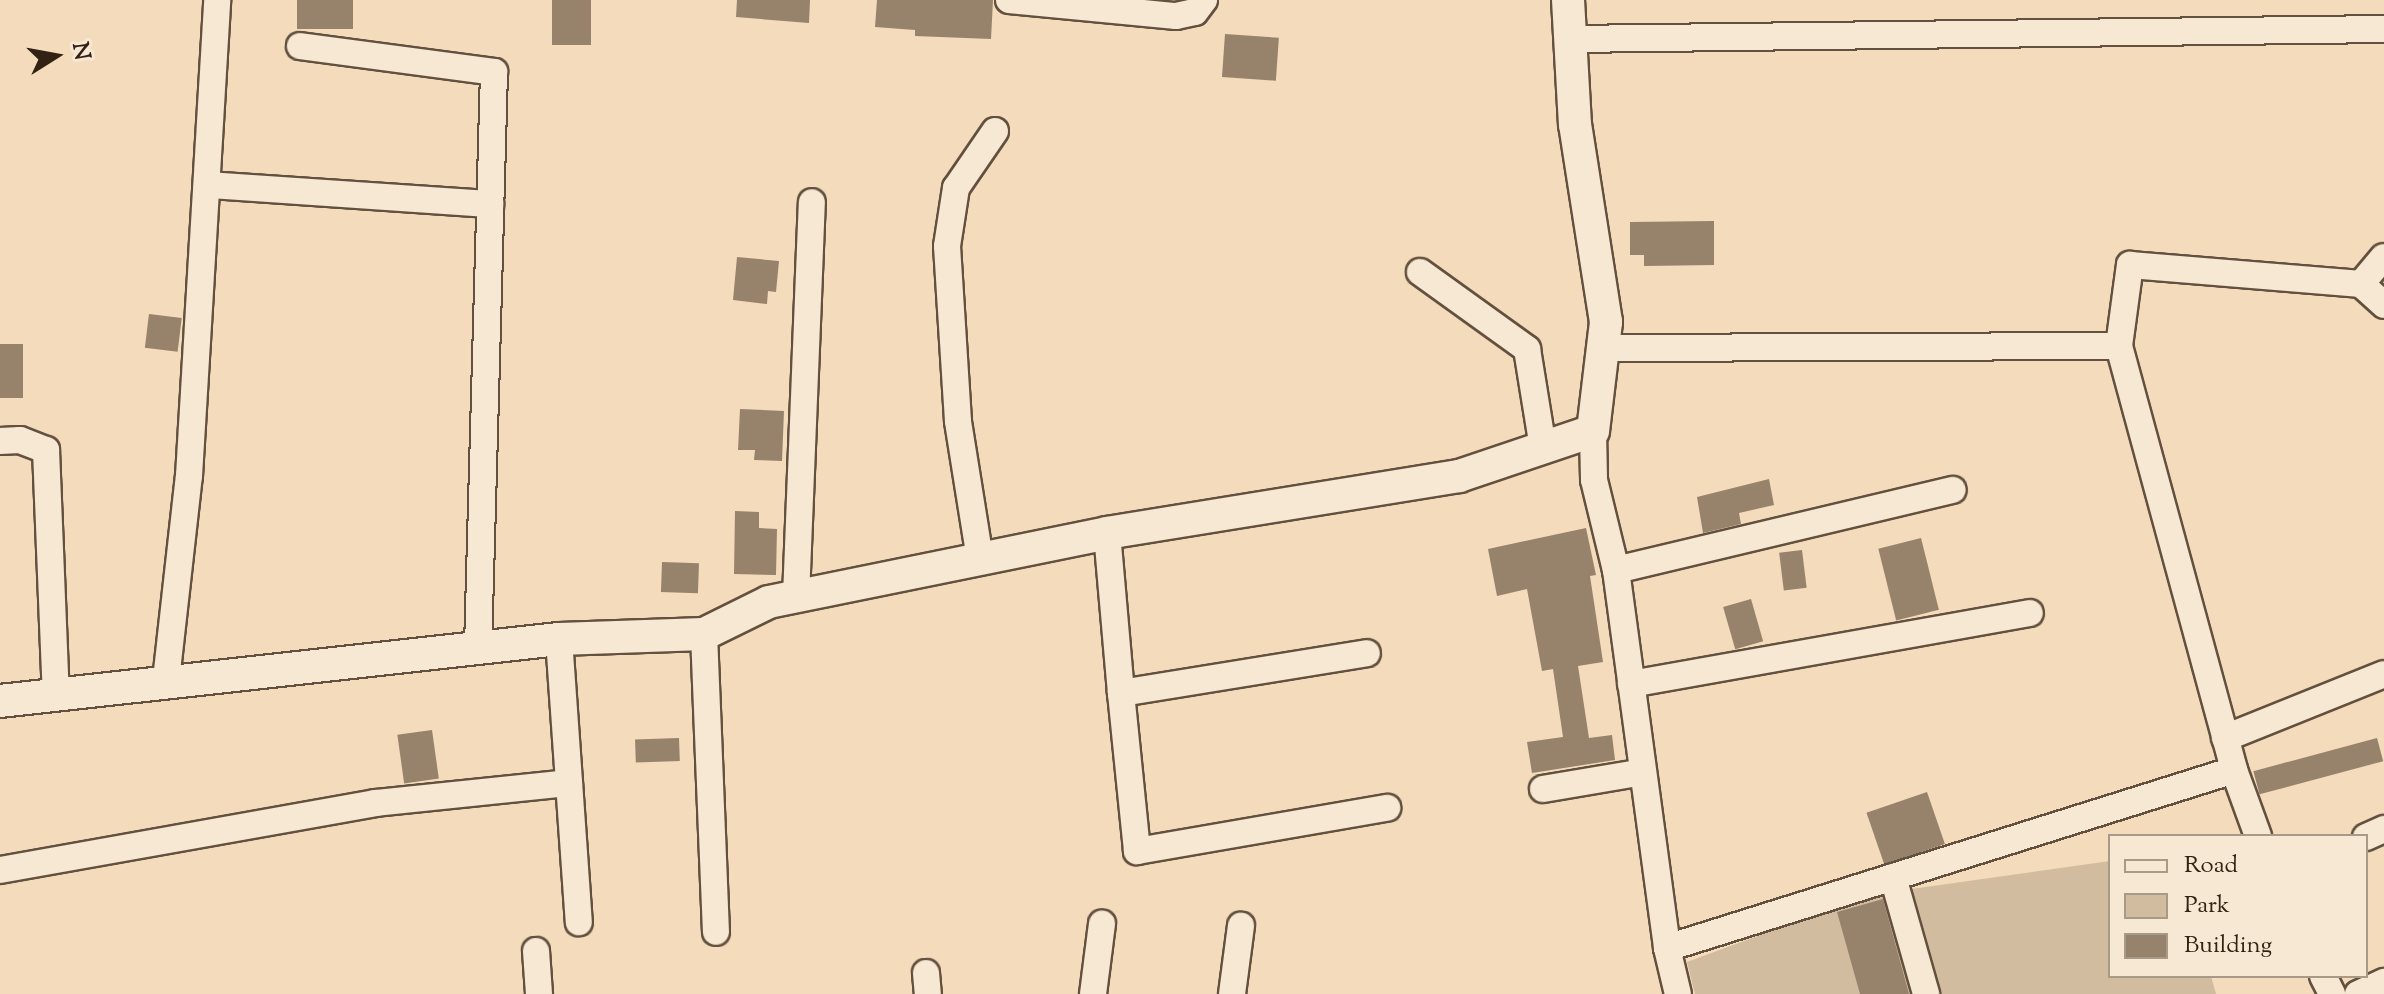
<!DOCTYPE html>
<html>
<head>
<meta charset="utf-8">
<style>
	body { margin:0 }
	#map { position:relative; width:2384px; height:994px; overflow:hidden; background:#f3dbbb; font-family:"Sorts Mill Goudy",serif }
	div>[style] { position:absolute }
	.green>* { inset:0; background:#d2bc9f }
	.building>* { inset:0; background:#97826b; transform-origin:0 0 }
	.roads { filter:drop-shadow(2px 0 #63503e) drop-shadow(-2px 0 #63503e) drop-shadow(0 2px #63503e) drop-shadow(0 -2px #63503e) }
	.minor>* { height:26px; margin:-13px; padding:0 13px; transform-origin:13px; border-radius:13px; background:#f7e8d3 }
	.tertiary>* { height:32px; margin:-16px; padding:0 16px; transform-origin:16px; border-radius:16px; background:#f7e8d3 }
	span { translate:-50% -50%; white-space:nowrap; text-align:center; line-height:1.15; -webkit-text-stroke:6px #f7e8d3; paint-order:stroke }
	.legend { position:absolute; left:2108px; top:834px; width:260px; height:144px; box-sizing:border-box; background:#f7e8d3; border:2px solid #a99987; margin:0; padding:10px 14px; list-style:none; font-size:24px; color:#332214 }
	.legend li { display:flex; align-items:center; gap:16px; height:40px }
	.legend b { width:40px; border:2px solid #a99987 }
	.north { position:absolute; left:16px; top:16px; width:80px; height:80px; -webkit-text-stroke:6px #f7e8d3; paint-order:stroke; rotate:79deg; font-size:22px; font-weight:700; line-height:32px; text-align:center; color:#332214 }
	.north::after { content:''; display:block; margin:auto; width:28px; height:36px; background:#332214; clip-path:polygon(50% 0,100% 100%,50% 72%,0 100%) }
</style>
</head>
<body>
<div id="map">
	<div class="green">
		<i style="clip-path:polygon(2110px 861px,2110px 976px,2211px 976px,2216px 994px,1695px 994px,1687px 962px,1869px 895px)"></i>
	</div>
	<div class="building">
		<i style="left:297px;top:0;width:56px;height:29px"></i>
		<i style="left:552px;top:0;width:39px;height:45px"></i>
		<i style="clip-path:polygon(737px 0,810px 0,809px 23px,736px 17px)"></i>
		<i style="clip-path:polygon(877px 0,993px 0,991px 39px,915px 36px,915px 30px,875px 27px)"></i>
		<i style="left:1225px;top:34px;width:54px;height:43px;rotate:4deg"></i>
		<i style="clip-path:polygon(1714px 221px,1714px 265px,1644px 266px,1644px 255px,1630px 255px,1630px 222px)"></i>
		<i style="clip-path:polygon(737px 257px,779px 261px,776px 292px,768px 291px,767px 304px,733px 300px)"></i>
		<i style="left:149px;top:314px;width:33px;height:34px;rotate:7deg"></i>
		<i style="left:0;top:344px;width:23px;height:54px"></i>
		<i style="clip-path:polygon(740px 409px,784px 411px,782px 461px,754px 460px,755px 450px,738px 450px)"></i>
		<i style="clip-path:polygon(1769px 479px,1774px 505px,1739px 513px,1741px 524px,1703px 533px,1697px 497px)"></i>
		<i style="clip-path:polygon(735px 511px,759px 512px,759px 528px,777px 529px,776px 575px,734px 574px)"></i>
		<i style="clip-path:polygon(1586px 528px,1596px 575px,1590px 576px,1603px 662px,1578px 666px,1589px 738px,1612px 735px,1615px 760px,1532px 773px,1527px 742px,1563px 737px,1553px 669px,1542px 671px,1527px 589px,1497px 596px,1488px 549px)"></i>
		<i style="left:1921px;top:538px;width:74px;height:44px;rotate:76deg"></i>
		<i style="left:1802px;top:550px;width:38px;height:23px;rotate:83deg"></i>
		<i style="left:662px;top:562px;width:37px;height:30px;rotate:2deg"></i>
		<i style="left:1751px;top:599px;width:44px;height:29px;rotate:74deg"></i>
		<i style="left:432px;top:730px;width:49px;height:35px;rotate:82deg"></i>
		<i style="left:679px;top:738px;width:23px;height:44px;rotate:88deg"></i>
		<i style="left:2377px;top:738px;width:24px;height:128px;rotate:75deg"></i>
		<i style="left:1927px;top:792px;width:55px;height:64px;rotate:71deg"></i>
		<i style="clip-path:polygon(1883px 899px,1909px 994px,1860px 994px,1837px 912px)"></i>
	</div>
	<div class="roads">
		<div class="minor">
			<i style="left:1009px;top:0;width:168px;rotate:5.5deg"></i>
			<i style="left:1176px;top:16px;width:19px;rotate:-12deg"></i>
			<i style="left:1195px;top:12px;width:15px;rotate:-53deg"></i>
			<i style="left:1569px;top:39px;width:815px;rotate:-0.7deg"></i>
			<i style="left:300px;top:46px;width:196px;rotate:7.6deg"></i>
			<i style="left:494px;top:72px;width:576px;rotate:91.59deg"></i>
			<i style="left:209px;top:185px;width:282px;rotate:3.9deg"></i>
			<i style="left:1420px;top:272px;width:132px;rotate:35.7deg"></i>
			<i style="left:1527px;top:349px;width:100px;rotate:80.8deg"></i>
			<i style="left:2361px;top:284px;width:35px;rotate:-50deg"></i>
			<i style="left:2119px;top:346px;width:82px;rotate:-82.3deg"></i>
			<i style="left:2130px;top:265px;width:232px;rotate:4.7deg"></i>
			<i style="left:2361px;top:284px;width:31px;rotate:42deg"></i>
			<i style="left:1603px;top:348px;width:516px;rotate:-0.22deg"></i>
			<i style="left:2119px;top:346px;width:439px;rotate:74.8deg"></i>
			<i style="left:2234px;top:770px;width:70px;rotate:70deg"></i>
			<i style="left:1593px;top:431px;width:49px;rotate:88.8deg"></i>
			<i style="left:1594px;top:480px;width:93px;rotate:76.3deg"></i>
			<i style="left:1616px;top:570px;width:381px;rotate:82.3deg"></i>
			<i style="left:1667px;top:948px;width:47px;rotate:76.6deg"></i>
			<i style="left:0;top:441px;width:20px;rotate:-3deg"></i>
			<i style="left:20px;top:440px;width:28px;rotate:21deg"></i>
			<i style="left:46px;top:450px;width:244px;rotate:87.7deg"></i>
			<i style="left:1107px;top:533px;width:161px;rotate:85deg"></i>
			<i style="left:1121px;top:693px;width:249px;rotate:-9.2deg"></i>
			<i style="left:980px;top:559px;width:140px;rotate:-99.1deg"></i>
			<i style="left:958px;top:421px;width:175px;rotate:-93.6deg"></i>
			<i style="left:947px;top:246px;width:59px;rotate:-81.2deg"></i>
			<i style="left:956px;top:188px;width:69px;rotate:-55.6deg"></i>
			<i style="left:1616px;top:570px;width:346px;rotate:-13.4deg"></i>
			<i style="left:796px;top:597px;width:395px;rotate:-87.7deg"></i>
			<i style="left:704px;top:634px;width:298px;rotate:87.7deg"></i>
			<i style="left:559px;top:639px;width:284px;rotate:86deg"></i>
			<i style="left:166px;top:680px;width:205px;rotate:-83.6deg"></i>
			<i style="left:189px;top:476px;width:477px;rotate:-86.6deg"></i>
			<i style="left:1631px;top:684px;width:405px;rotate:-10.1deg"></i>
			<i style="left:1121px;top:693px;width:159px;rotate:84.2deg"></i>
			<i style="left:1137px;top:851px;width:254px;rotate:-9.8deg"></i>
			<i style="left:2225px;top:738px;width:171px;rotate:-21.9deg"></i>
			<i style="left:1543px;top:789px;width:101px;rotate:-9.6deg"></i>
			<i style="left:2366px;top:837px;width:20px;rotate:-24deg"></i>
			<i style="left:0;top:870px;width:381px;rotate:-10.1deg"></i>
			<i style="left:375px;top:803px;width:195px;rotate:-5.9deg"></i>
			<i style="left:1893px;top:877px;width:122px;rotate:74.2deg"></i>
			<i style="left:1667px;top:948px;width:594px;rotate:-17.43deg"></i>
			<i style="left:536px;top:951px;width:43px;rotate:86deg"></i>
			<i style="left:926px;top:973px;width:21px;rotate:85deg"></i>
			<i style="left:2323px;top:976px;width:20px;rotate:63deg"></i>
			<i style="left:1093px;top:994px;width:71px;rotate:-82.7deg"></i>
			<i style="left:1232px;top:994px;width:69px;rotate:-82.5deg"></i>
			<i style="left:2358px;top:994px;width:29px;rotate:-25deg"></i>
		</div>
		<div class="tertiary">
			<i style="left:0;top:701px;width:562px;rotate:-6.33deg"></i>
			<i style="left:559px;top:639px;width:145px;rotate:-2deg"></i>
			<i style="left:704px;top:634px;width:72px;rotate:-26.2deg"></i>
			<i style="left:769px;top:602px;width:345px;rotate:-11.5deg"></i>
			<i style="left:1107px;top:533px;width:357px;rotate:-9.2deg"></i>
			<i style="left:1459px;top:476px;width:141px;rotate:-18.6deg"></i>
			<i style="left:1593px;top:431px;width:110px;rotate:-83.2deg"></i>
			<i style="left:1606px;top:322px;width:199px;rotate:-98.9deg"></i>
			<i style="left:1575px;top:125px;width:125px;rotate:-93.2deg"></i>
		</div>
	</div>
	<ul class="legend">
	<li><b style="height:10px;background:#f7e8d3"></b>Road</li>
	<li><b style="height:22px;background:#d2bc9f"></b>Park</li>
	<li><b style="height:22px;background:#97826b"></b>Building</li>
	</ul>
	<div class="north">N</div>
</div>
</body>
</html>
